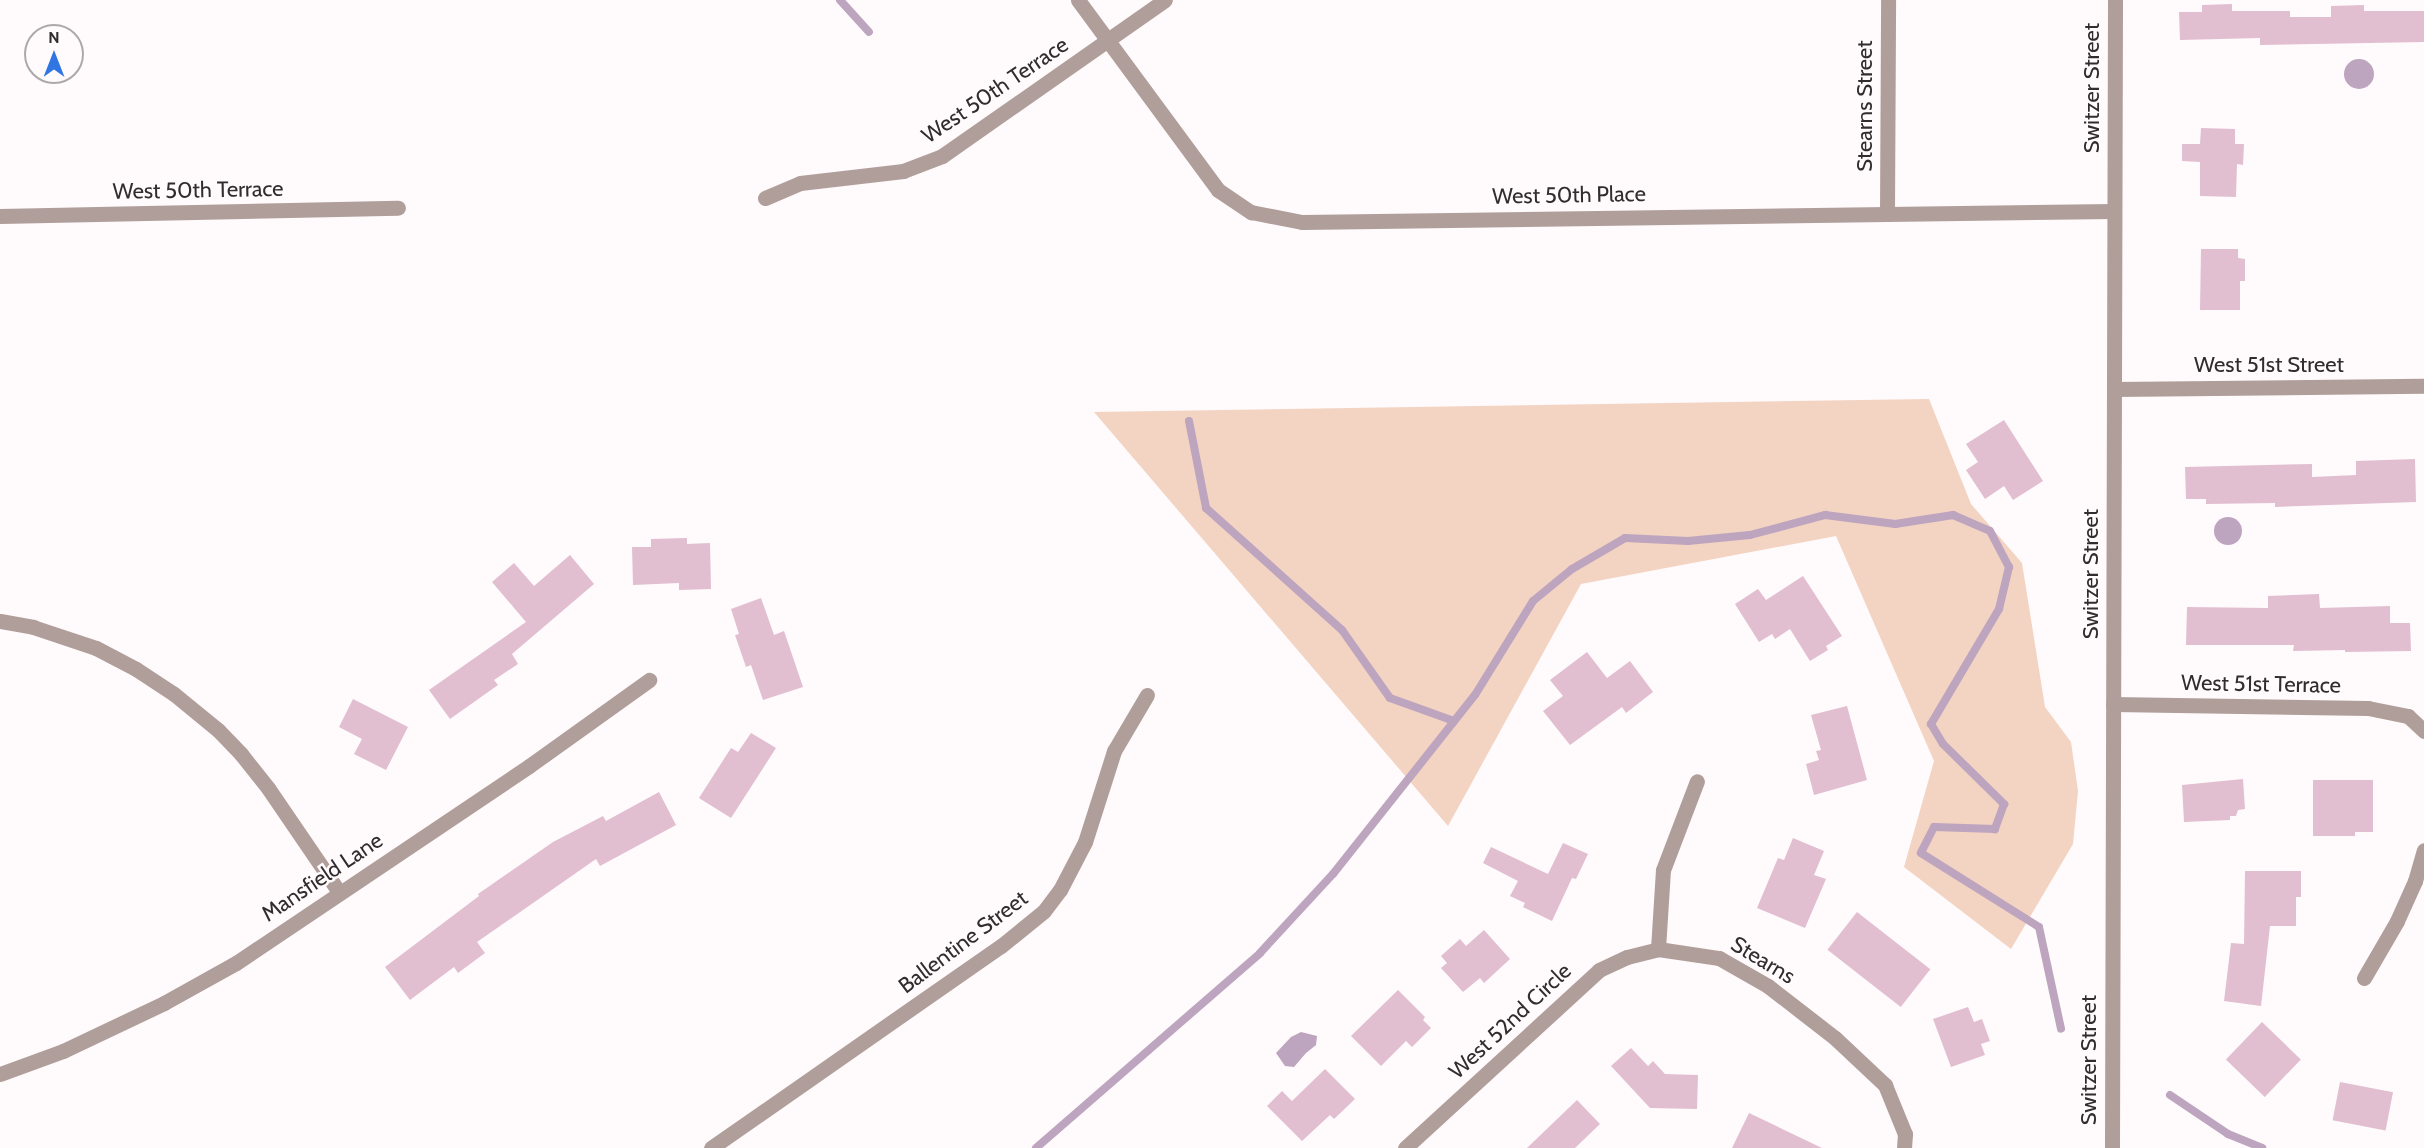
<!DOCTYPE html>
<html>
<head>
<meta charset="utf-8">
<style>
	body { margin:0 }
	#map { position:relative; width:2424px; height:1148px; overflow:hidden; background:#fffafb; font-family:Cabin,sans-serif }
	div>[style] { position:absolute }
	.green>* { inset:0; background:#f3d3c2 }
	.water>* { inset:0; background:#bda4bf }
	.round { border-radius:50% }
	.stream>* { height:8px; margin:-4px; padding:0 4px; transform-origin:4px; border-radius:4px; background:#bda4bf }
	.building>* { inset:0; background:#e2bed1; transform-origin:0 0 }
	.minor>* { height:15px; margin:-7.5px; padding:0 7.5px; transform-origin:7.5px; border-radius:7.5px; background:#b09e9b }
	span { translate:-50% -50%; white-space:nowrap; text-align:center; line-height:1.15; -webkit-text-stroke:5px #fffafb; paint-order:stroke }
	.street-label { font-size:22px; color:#312c2d }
	.north { position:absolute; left:24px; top:24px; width:60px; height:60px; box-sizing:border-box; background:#fffafb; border:2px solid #ada8a9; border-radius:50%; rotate:0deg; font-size:16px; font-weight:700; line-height:24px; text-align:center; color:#312c2d }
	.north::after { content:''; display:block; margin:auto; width:21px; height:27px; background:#2f76e3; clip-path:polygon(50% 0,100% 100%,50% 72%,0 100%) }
</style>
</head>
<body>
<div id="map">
	<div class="green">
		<i style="clip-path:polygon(1929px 399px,1971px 504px,2022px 563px,2045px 707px,2071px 742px,2078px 791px,2073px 844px,2011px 949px,1904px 867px,1934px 761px,1836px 536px,1581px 584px,1448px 826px,1094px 412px)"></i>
	</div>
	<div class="water">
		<i class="round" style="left:2344px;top:59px;width:30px;height:30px"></i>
		<i class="round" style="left:2214px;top:517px;width:28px;height:28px"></i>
		<i style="clip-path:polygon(1301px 1032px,1317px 1036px,1316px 1045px,1306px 1053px,1294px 1067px,1285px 1066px,1276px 1053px,1291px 1037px)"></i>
	</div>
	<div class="stream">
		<i style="left:840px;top:0;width:43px;rotate:47.8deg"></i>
		<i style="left:1189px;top:421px;width:89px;rotate:78.9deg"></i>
		<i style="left:1206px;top:508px;width:183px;rotate:41.9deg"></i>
		<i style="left:1342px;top:630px;width:83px;rotate:54.8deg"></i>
		<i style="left:1390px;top:698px;width:68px;rotate:19.8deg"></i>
		<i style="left:2170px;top:1095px;width:70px;rotate:33.9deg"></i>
		<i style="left:2228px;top:1134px;width:37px;rotate:22deg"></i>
		<i style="left:1036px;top:1148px;width:297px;rotate:-41deg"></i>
		<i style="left:1260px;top:953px;width:108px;rotate:-47.3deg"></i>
		<i style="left:1333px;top:874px;width:228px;rotate:-51.6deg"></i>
		<i style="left:1475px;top:695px;width:110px;rotate:-58.3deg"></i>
		<i style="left:1533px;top:601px;width:50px;rotate:-39.4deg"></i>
		<i style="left:1572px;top:569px;width:61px;rotate:-30.3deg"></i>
		<i style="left:1625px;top:538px;width:63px;rotate:2.7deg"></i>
		<i style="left:1688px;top:541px;width:62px;rotate:-5.5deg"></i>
		<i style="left:1750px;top:535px;width:78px;rotate:-14.9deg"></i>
		<i style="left:1825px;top:515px;width:71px;rotate:7.3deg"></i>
		<i style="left:1895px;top:524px;width:59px;rotate:-8.8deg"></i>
		<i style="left:1953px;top:515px;width:40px;rotate:23.4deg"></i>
		<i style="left:1990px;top:531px;width:41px;rotate:62.2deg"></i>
		<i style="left:2009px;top:567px;width:43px;rotate:103.4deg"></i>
		<i style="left:1999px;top:609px;width:134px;rotate:120.6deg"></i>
		<i style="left:1931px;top:724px;width:23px;rotate:59deg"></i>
		<i style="left:1943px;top:744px;width:86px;rotate:44.5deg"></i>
		<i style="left:2004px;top:804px;width:27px;rotate:110deg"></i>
		<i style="left:1995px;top:829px;width:61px;rotate:-178.1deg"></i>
		<i style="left:1934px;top:827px;width:29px;rotate:117deg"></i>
		<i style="left:1921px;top:853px;width:139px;rotate:32.1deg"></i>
		<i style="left:2039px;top:927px;width:104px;rotate:77.8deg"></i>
	</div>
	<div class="building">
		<i style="clip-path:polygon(2232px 4px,2232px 11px,2290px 11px,2290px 17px,2331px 17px,2331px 6px,2364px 5px,2364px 11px,2424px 11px,2424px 42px,2260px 45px,2260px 38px,2180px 40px,2179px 12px,2202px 12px,2202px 5px)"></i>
		<i style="clip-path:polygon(2201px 128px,2235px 129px,2235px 144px,2244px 144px,2243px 165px,2237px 164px,2236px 197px,2200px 196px,2200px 162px,2182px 161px,2182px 144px,2200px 144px)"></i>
		<i style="clip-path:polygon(2201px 249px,2238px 249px,2238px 258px,2245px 259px,2245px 281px,2240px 281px,2240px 310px,2200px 310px)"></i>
		<i style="clip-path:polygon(2004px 420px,2043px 481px,2013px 500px,2004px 486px,1985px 499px,1966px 470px,1978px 462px,1966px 444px)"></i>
		<i style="clip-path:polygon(2415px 459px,2416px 502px,2275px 507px,2275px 503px,2206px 504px,2206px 499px,2186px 499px,2185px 467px,2312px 464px,2312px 477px,2356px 475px,2356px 461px)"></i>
		<i style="clip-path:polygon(687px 538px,687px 544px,710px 543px,711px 589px,679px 590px,679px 583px,633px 585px,632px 547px,651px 547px,651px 539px)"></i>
		<i style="clip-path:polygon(570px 555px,594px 584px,512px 654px,518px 664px,494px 680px,498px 685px,450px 719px,429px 690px,526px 622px,492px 582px,514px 563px,534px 586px)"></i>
		<i style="clip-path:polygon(1803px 576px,1842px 636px,1826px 646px,1828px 650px,1810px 661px,1790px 629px,1775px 639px,1772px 634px,1759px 642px,1735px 604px,1758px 589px,1766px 600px)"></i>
		<i style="clip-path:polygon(2319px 594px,2320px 608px,2390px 606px,2390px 623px,2410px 623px,2411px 651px,2345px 652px,2345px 650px,2293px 651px,2294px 645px,2186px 645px,2187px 607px,2268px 608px,2268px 596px)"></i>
		<i style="clip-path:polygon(761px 598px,774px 635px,784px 631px,803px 687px,763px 700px,751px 665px,746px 667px,735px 635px,739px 634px,731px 609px)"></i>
		<i style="clip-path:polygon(1587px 652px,1607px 678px,1630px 661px,1653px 692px,1626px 713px,1622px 707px,1570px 745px,1543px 711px,1563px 696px,1550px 680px)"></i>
		<i style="clip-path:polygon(353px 699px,408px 727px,386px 770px,354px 754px,362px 739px,339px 727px)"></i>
		<i style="clip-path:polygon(1847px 706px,1867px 780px,1814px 795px,1806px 764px,1819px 760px,1816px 751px,1821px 750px,1811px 715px)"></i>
		<i style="clip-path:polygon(751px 733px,776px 748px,731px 818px,699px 798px,731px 748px,738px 752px)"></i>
		<i style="clip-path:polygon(2243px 779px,2245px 809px,2238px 810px,2236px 816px,2230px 816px,2230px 820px,2184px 822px,2182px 785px)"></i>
		<i style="clip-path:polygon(2313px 780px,2373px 780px,2373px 832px,2355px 832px,2355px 836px,2313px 836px)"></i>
		<i style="clip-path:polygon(659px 792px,676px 825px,600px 866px,596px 859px,477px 942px,485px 953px,458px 973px,454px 967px,410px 1000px,385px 967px,479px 896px,478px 894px,553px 842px,603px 816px,606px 821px)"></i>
		<i style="clip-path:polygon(1793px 838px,1824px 851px,1814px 875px,1826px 879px,1805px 928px,1757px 908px,1778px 858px,1784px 860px)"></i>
		<i style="clip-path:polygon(1563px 843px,1588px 854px,1576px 879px,1572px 878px,1552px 921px,1523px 907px,1525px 903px,1510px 896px,1518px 881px,1483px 863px,1491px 847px,1548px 874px)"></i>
		<i style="clip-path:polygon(2245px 871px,2301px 871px,2301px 897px,2296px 897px,2296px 926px,2270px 926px,2261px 1006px,2224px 1001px,2231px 943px,2244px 944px)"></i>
		<i style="left:1857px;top:912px;width:93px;height:48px;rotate:38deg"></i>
		<i style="clip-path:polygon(1484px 930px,1510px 959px,1484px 983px,1480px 978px,1463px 992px,1441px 968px,1447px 963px,1441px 956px,1460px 939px,1466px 946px)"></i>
		<i style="clip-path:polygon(1398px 990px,1425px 1017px,1423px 1020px,1431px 1028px,1412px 1047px,1406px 1041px,1381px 1066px,1351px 1036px)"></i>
		<i style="clip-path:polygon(1968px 1007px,1974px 1022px,1982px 1019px,1990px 1041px,1981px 1044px,1985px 1055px,1951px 1067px,1933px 1019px)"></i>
		<i style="left:2262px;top:1022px;width:54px;height:52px;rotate:44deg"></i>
		<i style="clip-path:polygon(1631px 1048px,1648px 1066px,1653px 1061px,1665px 1074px,1698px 1075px,1697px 1109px,1650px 1108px,1611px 1066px)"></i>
		<i style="clip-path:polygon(1325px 1069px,1355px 1099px,1334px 1119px,1330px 1115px,1302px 1141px,1267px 1106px,1282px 1091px,1292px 1101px)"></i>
		<i style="left:2340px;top:1082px;width:54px;height:39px;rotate:11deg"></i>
		<i style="clip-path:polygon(1577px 1100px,1600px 1124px,1575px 1148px,1527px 1148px)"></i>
		<i style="clip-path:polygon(1749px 1113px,1822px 1148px,1732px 1148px)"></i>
	</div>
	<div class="minor">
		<i style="left:1078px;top:0;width:236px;rotate:53.6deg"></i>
		<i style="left:1218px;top:190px;width:40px;rotate:34deg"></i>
		<i style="left:1251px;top:212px;width:52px;rotate:11.1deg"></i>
		<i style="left:1302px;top:222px;width:812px;rotate:-0.78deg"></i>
		<i style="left:765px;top:198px;width:38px;rotate:-23deg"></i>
		<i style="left:800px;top:183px;width:104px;rotate:-6.6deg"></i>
		<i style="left:903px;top:171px;width:42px;rotate:-21deg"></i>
		<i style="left:942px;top:156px;width:272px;rotate:-35deg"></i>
		<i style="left:1887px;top:212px;width:212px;rotate:-89.7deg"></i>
		<i style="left:0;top:216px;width:398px;rotate:-1.2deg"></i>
		<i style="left:2114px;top:389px;width:310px;rotate:-0.6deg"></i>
		<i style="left:0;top:621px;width:34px;rotate:10deg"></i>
		<i style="left:33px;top:627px;width:66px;rotate:18.4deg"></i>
		<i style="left:96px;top:648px;width:45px;rotate:27.7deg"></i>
		<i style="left:136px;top:669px;width:45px;rotate:33.3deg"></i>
		<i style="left:174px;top:694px;width:57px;rotate:39.3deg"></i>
		<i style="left:218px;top:730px;width:33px;rotate:46deg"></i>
		<i style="left:241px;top:754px;width:43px;rotate:51.5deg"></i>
		<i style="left:268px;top:788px;width:126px;rotate:55.7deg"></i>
		<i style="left:2113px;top:704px;width:255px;rotate:0.9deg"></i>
		<i style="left:2368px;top:708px;width:41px;rotate:11.3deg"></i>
		<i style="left:2408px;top:716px;width:22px;rotate:43deg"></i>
		<i style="left:1658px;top:949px;width:79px;rotate:-86.4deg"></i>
		<i style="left:1663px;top:870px;width:95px;rotate:-69.1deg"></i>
		<i style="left:2364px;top:978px;width:66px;rotate:-59.9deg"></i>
		<i style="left:2397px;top:921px;width:44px;rotate:-65.8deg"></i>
		<i style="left:2415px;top:881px;width:32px;rotate:-74deg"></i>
		<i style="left:0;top:1074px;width:67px;rotate:-20.1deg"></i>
		<i style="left:63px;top:1051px;width:112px;rotate:-25.4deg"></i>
		<i style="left:164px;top:1003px;width:82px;rotate:-29.1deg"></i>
		<i style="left:236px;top:963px;width:353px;rotate:-33.9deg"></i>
		<i style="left:529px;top:766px;width:148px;rotate:-35.6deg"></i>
		<i style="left:711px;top:1148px;width:353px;rotate:-34.9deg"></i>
		<i style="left:1001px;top:946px;width:55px;rotate:-39.1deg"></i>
		<i style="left:1044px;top:911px;width:26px;rotate:-53deg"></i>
		<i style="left:1060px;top:890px;width:54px;rotate:-62.5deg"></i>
		<i style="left:1085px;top:842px;width:96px;rotate:-72.3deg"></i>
		<i style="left:1114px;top:751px;width:65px;rotate:-59.5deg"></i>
		<i style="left:1405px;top:1148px;width:263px;rotate:-42.5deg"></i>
		<i style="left:1599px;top:970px;width:31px;rotate:-25deg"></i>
		<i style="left:1627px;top:957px;width:32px;rotate:-14deg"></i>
		<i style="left:1658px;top:949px;width:62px;rotate:8.4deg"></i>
		<i style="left:1719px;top:958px;width:56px;rotate:29.7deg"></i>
		<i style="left:1768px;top:986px;width:85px;rotate:37.8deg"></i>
		<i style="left:1835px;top:1038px;width:69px;rotate:43.2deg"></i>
		<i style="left:1885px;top:1085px;width:53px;rotate:67.8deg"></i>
		<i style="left:1905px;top:1134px;width:14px;rotate:94deg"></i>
		<i style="left:2112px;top:1148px;width:1148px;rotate:-89.85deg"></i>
	</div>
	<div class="street-label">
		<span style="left:2092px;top:88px;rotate:-90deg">Switzer Street</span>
		<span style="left:995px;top:90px;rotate:-34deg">West 50th Terrace</span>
		<span style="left:1865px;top:106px;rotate:-90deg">Stearns Street</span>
		<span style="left:198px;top:190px;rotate:-1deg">West 50th Terrace</span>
		<span style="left:1569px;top:195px;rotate:-1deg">West 50th Place</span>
		<span style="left:2269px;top:365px">West 51st Street</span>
		<span style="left:2091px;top:574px;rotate:-90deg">Switzer Street</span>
		<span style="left:2261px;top:684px;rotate:1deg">West 51st Terrace</span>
		<span style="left:322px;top:877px;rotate:-34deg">Mansfield Lane</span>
		<span style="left:963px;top:942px;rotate:-37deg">Ballentine Street</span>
		<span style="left:1763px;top:960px;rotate:31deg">Stearns</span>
		<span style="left:1510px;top:1021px;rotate:-43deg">West 52nd Circle</span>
		<span style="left:2089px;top:1060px;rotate:-90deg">Switzer Street</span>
	</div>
	<div class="north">N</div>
</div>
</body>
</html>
